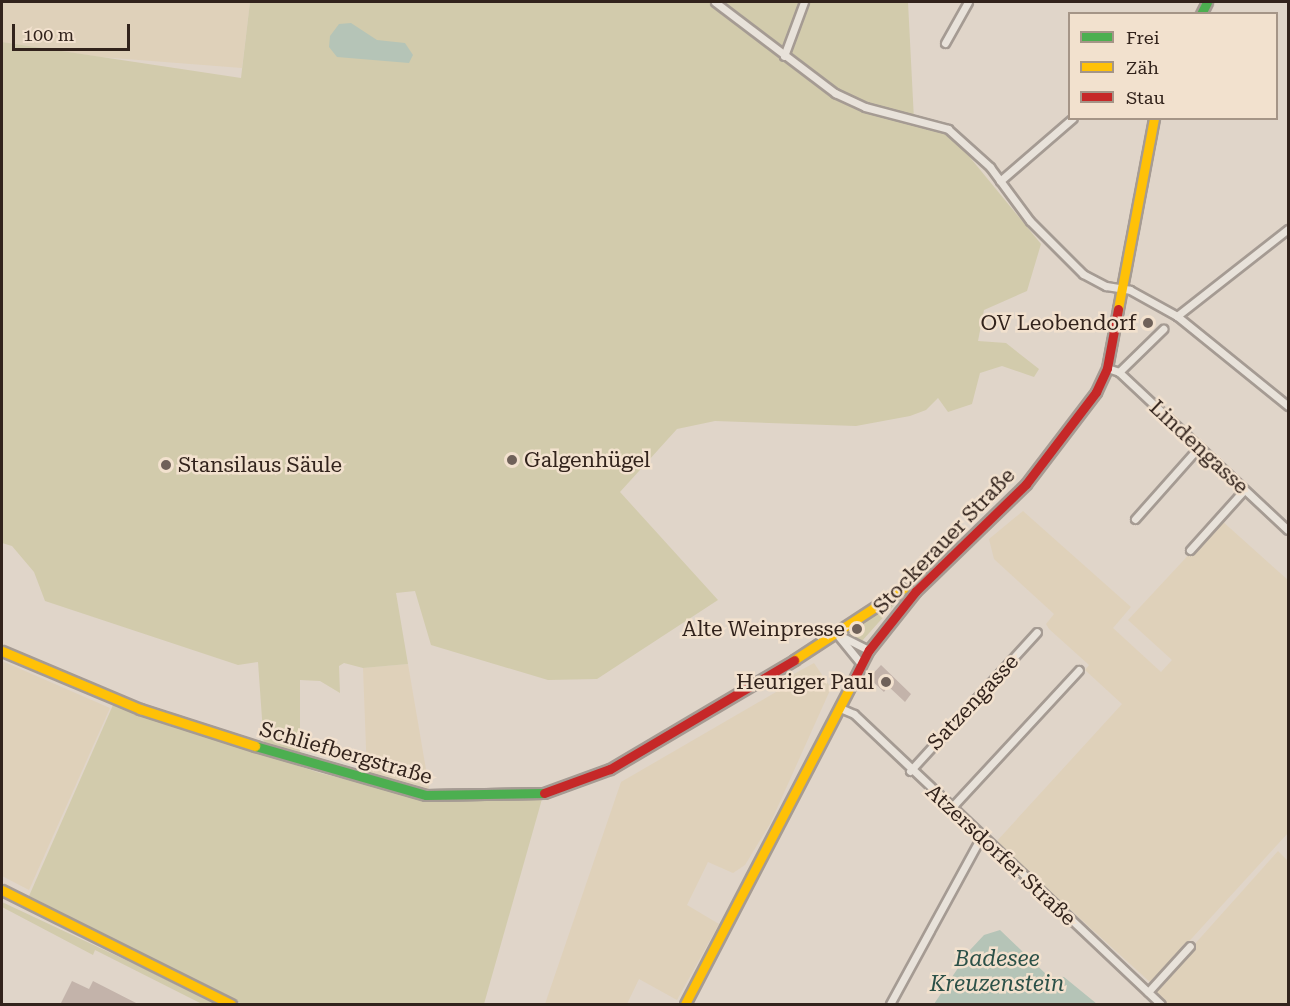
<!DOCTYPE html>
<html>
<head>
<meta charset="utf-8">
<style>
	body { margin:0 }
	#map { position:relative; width:1290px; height:1006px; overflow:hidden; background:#e0d5c9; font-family:"Roboto Serif",serif }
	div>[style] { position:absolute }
	.farmland>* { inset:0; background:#dfd1ba }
	.green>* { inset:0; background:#d2cbac }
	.water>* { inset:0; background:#b5c4b7 }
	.building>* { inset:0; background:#c3b3aa }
	.roads { filter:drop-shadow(2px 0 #a59b93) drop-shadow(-2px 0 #a59b93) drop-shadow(0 2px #a59b93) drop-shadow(0 -2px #a59b93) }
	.street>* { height:7px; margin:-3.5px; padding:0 3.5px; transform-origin:3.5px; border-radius:3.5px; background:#e8e2da }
	.fast>* { height:9px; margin:-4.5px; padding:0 4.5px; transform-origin:4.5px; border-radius:4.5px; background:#4caf50 }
	.slow>* { height:9px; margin:-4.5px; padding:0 4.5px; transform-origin:4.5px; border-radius:4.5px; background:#ffc107 }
	.jam>* { height:9px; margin:-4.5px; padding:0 4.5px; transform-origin:4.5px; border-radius:4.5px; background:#c62828 }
	.dots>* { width:16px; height:16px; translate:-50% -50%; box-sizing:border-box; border:3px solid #f2e1ce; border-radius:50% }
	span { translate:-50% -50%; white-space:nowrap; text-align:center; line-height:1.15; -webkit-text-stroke:5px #f2e1ce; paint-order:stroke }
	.poi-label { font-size:21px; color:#32231c }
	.right { translate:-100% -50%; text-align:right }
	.left { translate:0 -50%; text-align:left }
	.street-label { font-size:21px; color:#32231c }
	.water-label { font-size:22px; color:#2c5148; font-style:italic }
	.frame { position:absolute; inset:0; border:3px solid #32231c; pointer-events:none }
	.legend { position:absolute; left:1068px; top:12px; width:210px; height:108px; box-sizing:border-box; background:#f2e1ce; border:2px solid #a59587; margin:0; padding:8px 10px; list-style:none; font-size:18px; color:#32231c }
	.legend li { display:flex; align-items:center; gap:12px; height:30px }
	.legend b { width:30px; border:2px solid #a59587 }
	.scale { position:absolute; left:12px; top:24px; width:118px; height:27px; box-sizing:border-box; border:3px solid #32231c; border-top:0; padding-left:8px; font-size:18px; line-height:21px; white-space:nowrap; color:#32231c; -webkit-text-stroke:4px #f2e1ce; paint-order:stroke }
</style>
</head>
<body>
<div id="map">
	<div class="farmland">
		<i style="clip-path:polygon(2px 2px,250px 2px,242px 68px,100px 57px,2px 42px)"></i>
		<i style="clip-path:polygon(1023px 511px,1131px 607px,1113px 628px,1161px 672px,1172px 660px,1128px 620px,1221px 520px,1288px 580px,1288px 833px,1151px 983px,996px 842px,1122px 704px,1085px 670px,1089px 665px,1049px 629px,1046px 624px,1054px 614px,994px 559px,989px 539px)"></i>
		<i style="clip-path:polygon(2px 661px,110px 708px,29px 890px,2px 876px)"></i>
		<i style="clip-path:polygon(814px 663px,831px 688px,770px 824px,745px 865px,733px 873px,708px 862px,687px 905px,719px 924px,677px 1000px,639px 979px,627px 1004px,545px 1004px,621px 782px,776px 692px,792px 675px)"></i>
		<i style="clip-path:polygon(408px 664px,429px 787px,428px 792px,367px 774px,363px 668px)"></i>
		<i style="clip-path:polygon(1278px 851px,1288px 861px,1288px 1004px,1167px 1004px,1156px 993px,1159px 984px)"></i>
	</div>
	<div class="green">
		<i style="clip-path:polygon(250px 2px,908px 2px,914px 120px,934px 126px,959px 144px,1041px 244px,1027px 291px,984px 310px,978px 341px,1006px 343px,1039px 369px,1034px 377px,1002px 366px,980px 373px,972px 404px,948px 412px,938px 398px,926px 410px,910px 416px,856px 426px,715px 421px,677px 429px,620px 492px,718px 600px,597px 679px,548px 680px,431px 645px,415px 591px,396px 593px,408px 664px,363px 668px,344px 663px,339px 666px,340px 693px,320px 681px,300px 680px,300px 758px,264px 747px,258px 662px,238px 665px,45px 601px,34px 572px,12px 546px,2px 543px,2px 42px,241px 78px)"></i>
		<i style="clip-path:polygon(904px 594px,862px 641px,845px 633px,847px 630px)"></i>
		<i style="clip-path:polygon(113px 705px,320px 773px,430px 800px,542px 799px,484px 1004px,242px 1004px,29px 896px)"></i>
		<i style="clip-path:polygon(2px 902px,149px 971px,214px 1004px,202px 1004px,95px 950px,93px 955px,2px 907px)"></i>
	</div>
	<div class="water">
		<i style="clip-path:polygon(351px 23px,377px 40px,405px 43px,413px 55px,409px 63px,337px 57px,329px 47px,330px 36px,339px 24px)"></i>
		<i style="clip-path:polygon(1000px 930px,1048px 976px,1064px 977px,1097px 1004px,934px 1004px,970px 950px,984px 935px)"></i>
	</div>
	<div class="building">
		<i style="clip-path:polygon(881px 665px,911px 694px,905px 702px,888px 686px,884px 692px,869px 678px)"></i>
		<i style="clip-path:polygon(72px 981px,89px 989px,93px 981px,140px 1005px,60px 1005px)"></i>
	</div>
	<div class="roads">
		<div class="street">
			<i style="left:715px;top:2px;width:151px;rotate:37.2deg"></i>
			<i style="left:835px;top:93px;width:33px;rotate:25deg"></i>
			<i style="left:865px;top:107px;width:86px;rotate:14.8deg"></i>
			<i style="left:948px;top:129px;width:57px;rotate:42.1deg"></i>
			<i style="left:990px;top:167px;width:67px;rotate:53.5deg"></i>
			<i style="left:1030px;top:221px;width:75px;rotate:45deg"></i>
			<i style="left:1083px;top:274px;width:26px;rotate:28deg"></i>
			<i style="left:1106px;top:286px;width:24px;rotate:9deg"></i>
			<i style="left:1130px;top:290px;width:54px;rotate:29deg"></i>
			<i style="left:1177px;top:316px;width:143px;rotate:39deg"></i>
			<i style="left:945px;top:43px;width:47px;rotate:-60.7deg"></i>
			<i style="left:784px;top:56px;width:58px;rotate:-69.7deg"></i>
			<i style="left:1000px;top:181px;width:96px;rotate:-40.8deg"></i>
			<i style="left:1177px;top:316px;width:141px;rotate:-38.1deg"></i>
			<i style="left:1107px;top:368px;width:13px;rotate:18deg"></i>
			<i style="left:1119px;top:372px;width:231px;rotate:43.1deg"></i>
			<i style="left:1119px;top:372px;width:62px;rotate:-44.3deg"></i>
			<i style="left:1135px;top:519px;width:95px;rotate:-48.4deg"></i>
			<i style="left:1190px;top:550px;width:81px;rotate:-48deg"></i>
			<i style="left:836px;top:633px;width:41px;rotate:50.9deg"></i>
			<i style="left:837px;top:634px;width:36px;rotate:27deg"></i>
			<i style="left:840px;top:708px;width:15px;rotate:23deg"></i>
			<i style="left:854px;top:714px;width:422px;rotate:43.4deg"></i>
			<i style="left:910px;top:771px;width:188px;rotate:-47.6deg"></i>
			<i style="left:951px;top:808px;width:188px;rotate:-47.2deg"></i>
			<i style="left:1148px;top:992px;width:62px;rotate:-47.6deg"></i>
			<i style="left:890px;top:1004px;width:192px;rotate:-61.4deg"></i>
		</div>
		<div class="fast">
			<i style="left:1201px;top:14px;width:13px;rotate:-63deg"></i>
			<i style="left:255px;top:746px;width:178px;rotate:16deg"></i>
			<i style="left:426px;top:795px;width:118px;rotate:-1deg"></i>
		</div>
		<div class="slow">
			<i style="left:1118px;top:309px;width:194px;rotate:-79.3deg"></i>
			<i style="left:2px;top:651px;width:150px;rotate:22.8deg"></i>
			<i style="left:140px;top:709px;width:121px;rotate:17.8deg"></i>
			<i style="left:794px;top:660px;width:131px;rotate:-33.2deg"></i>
			<i style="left:2px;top:890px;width:256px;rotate:26.5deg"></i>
			<i style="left:685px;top:1004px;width:364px;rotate:-62.5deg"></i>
		</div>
		<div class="jam">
			<i style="left:853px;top:681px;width:35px;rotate:-63deg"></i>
			<i style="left:869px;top:650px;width:75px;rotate:-51.5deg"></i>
			<i style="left:916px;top:591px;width:153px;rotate:-44.2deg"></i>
			<i style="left:1026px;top:484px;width:116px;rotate:-52.7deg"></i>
			<i style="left:1096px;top:392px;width:26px;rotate:-65deg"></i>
			<i style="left:1107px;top:368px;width:60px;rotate:-79.4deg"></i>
			<i style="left:544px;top:793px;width:70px;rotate:-20deg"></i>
			<i style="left:610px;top:769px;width:214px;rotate:-30.6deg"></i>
		</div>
	</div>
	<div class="dots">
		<i style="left:1148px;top:323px;background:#6f6159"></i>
		<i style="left:512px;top:460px;background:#6f6159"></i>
		<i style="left:166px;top:465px;background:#6f6159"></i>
		<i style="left:857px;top:629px;background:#6f6159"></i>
		<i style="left:886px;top:682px;background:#6f6159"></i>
	</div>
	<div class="poi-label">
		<span class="right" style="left:1136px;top:323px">OV Leobendorf</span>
		<span class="left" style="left:524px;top:460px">Galgenhügel</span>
		<span class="left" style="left:178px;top:465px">Stansilaus Säule</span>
		<span class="right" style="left:845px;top:629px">Alte Weinpresse</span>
		<span class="right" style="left:874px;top:682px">Heuriger Paul</span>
	</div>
	<div class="street-label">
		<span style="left:1199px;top:447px;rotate:43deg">Lindengasse</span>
		<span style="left:944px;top:541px;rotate:-46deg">Stockerauer Straße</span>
		<span style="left:973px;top:702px;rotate:-47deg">Satzengasse</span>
		<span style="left:346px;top:753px;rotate:16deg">Schliefbergstraße</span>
		<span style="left:1001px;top:855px;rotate:43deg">Atzersdorfer Straße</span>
	</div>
	<div class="water-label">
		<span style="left:997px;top:971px">Badesee<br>Kreuzenstein</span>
	</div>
	<div class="frame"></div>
	<ul class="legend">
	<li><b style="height:8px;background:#4caf50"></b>Frei</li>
	<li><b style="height:8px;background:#ffc107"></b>Zäh</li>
	<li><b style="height:8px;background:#c62828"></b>Stau</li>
	</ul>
	<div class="scale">100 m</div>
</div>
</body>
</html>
